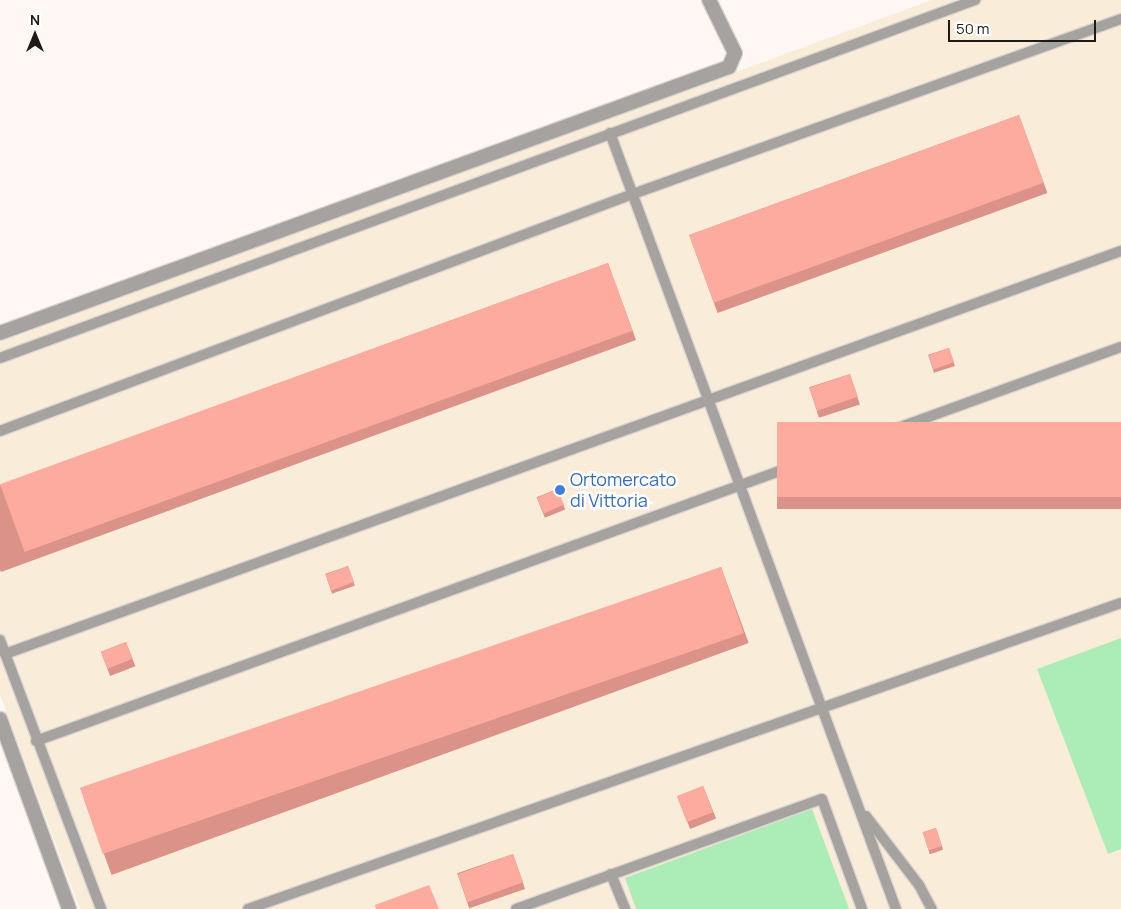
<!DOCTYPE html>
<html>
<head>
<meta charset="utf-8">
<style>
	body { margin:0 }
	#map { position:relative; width:1121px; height:909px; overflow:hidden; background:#fef7f3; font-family:Manrope,sans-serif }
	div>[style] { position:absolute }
	.commercial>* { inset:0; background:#f9edd9 }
	.green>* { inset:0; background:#acecb7 }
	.roads { filter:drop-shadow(1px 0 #dad4d0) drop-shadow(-1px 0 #dad4d0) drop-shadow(0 1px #dad4d0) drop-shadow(0 -1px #dad4d0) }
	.service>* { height:10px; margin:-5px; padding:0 5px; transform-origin:5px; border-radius:5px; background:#a6a2a0 }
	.minor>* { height:14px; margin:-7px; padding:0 7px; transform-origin:7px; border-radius:7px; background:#a6a2a0 }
	.wall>* { inset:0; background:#da9289; transform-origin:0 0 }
	.building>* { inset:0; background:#fdaa9f; transform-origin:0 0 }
	.dots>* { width:14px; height:14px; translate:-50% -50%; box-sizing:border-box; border:2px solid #fff; border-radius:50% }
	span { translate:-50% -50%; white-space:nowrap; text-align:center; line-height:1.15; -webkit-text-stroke:5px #fff; paint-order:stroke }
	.shop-label { font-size:18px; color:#366cbe }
	.left { translate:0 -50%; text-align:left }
	.north { position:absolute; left:10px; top:10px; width:50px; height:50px; -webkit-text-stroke:4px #fff; paint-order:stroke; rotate:0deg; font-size:14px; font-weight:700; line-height:20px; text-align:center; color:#1d1a18 }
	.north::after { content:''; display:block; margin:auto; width:18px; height:22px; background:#1d1a18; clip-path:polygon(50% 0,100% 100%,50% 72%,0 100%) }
	.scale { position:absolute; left:948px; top:20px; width:148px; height:22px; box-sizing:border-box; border:2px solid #1d1a18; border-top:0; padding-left:6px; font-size:15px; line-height:18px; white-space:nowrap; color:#1d1a18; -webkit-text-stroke:4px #fff; paint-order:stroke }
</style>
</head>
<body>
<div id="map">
	<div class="commercial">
		<i style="clip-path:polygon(932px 0,1121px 0,1121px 909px,80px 909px,0 695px,0 342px)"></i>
	</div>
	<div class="green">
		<i style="clip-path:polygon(1121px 638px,1121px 849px,1108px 854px,1037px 669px)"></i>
		<i style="clip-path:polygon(812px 809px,849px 909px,636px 909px,625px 878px)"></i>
	</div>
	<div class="roads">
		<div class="service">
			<i style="left:610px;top:133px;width:827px;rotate:69.77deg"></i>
			<i style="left:0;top:358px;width:1039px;rotate:-20.16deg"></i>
			<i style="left:0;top:431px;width:676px;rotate:-20.53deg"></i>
			<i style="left:633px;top:194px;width:518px;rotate:-19.73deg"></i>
			<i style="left:0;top:640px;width:287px;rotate:69.4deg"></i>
			<i style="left:5px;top:654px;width:1187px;rotate:-19.86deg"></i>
			<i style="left:36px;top:741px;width:1154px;rotate:-19.96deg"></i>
			<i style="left:866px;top:816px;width:87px;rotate:52.5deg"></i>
			<i style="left:919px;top:885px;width:27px;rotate:62deg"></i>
			<i style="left:611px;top:874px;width:38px;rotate:68deg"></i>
			<i style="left:248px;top:909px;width:925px;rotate:-19.32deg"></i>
			<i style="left:516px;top:909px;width:325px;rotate:-19.8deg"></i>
			<i style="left:822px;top:799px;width:117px;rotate:70deg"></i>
		</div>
		<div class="minor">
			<i style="left:0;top:333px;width:776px;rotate:-20.05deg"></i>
			<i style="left:729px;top:67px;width:15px;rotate:-67deg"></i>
			<i style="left:735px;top:53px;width:59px;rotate:-116.1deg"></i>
			<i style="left:0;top:719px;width:202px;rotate:70deg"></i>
		</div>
	</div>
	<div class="wall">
		<i style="left:1019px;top:115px;width:83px;height:351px;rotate:70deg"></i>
		<i style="clip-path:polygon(608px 263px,636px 340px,1px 572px,0 570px,0 485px)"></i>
		<i style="left:949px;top:348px;width:19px;height:22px;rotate:72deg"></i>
		<i style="left:850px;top:374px;width:32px;height:43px;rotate:72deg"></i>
		<i style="left:1121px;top:422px;width:87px;height:344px;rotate:90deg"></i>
		<i style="left:557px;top:489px;width:22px;height:22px;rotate:68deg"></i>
		<i style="left:348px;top:566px;width:21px;height:24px;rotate:71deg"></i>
		<i style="left:721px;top:567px;width:81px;height:678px;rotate:70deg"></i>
		<i style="left:126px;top:642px;width:26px;height:27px;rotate:69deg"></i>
		<i style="left:703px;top:786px;width:35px;height:28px;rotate:68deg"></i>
		<i style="left:936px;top:828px;width:23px;height:14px;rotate:72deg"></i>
		<i style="left:513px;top:854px;width:37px;height:59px;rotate:71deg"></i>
	</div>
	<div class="building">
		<i style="left:1019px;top:115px;width:72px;height:351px;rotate:70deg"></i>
		<i style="left:608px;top:263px;width:72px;height:647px;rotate:70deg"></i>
		<i style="left:949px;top:348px;width:15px;height:22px;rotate:70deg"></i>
		<i style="left:850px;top:374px;width:24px;height:43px;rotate:71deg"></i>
		<i style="left:1121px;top:422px;width:75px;height:344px;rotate:90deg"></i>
		<i style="left:557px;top:489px;width:17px;height:22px;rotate:66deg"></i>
		<i style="left:348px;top:566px;width:17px;height:24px;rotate:69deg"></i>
		<i style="left:721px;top:567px;width:70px;height:678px;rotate:71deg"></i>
		<i style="left:126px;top:642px;width:18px;height:27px;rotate:68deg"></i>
		<i style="left:703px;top:786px;width:28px;height:28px;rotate:69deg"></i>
		<i style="left:936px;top:828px;width:19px;height:14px;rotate:72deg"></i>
		<i style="left:513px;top:854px;width:30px;height:59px;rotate:70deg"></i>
		<i style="clip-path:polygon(429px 885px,439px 909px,376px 909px,375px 905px)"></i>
	</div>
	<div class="dots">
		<i style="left:560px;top:490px;background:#3f7fe0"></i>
	</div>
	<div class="shop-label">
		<span class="left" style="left:570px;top:490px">Ortomercato<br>di Vittoria</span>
	</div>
	<div class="north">N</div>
	<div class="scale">50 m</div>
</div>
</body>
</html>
